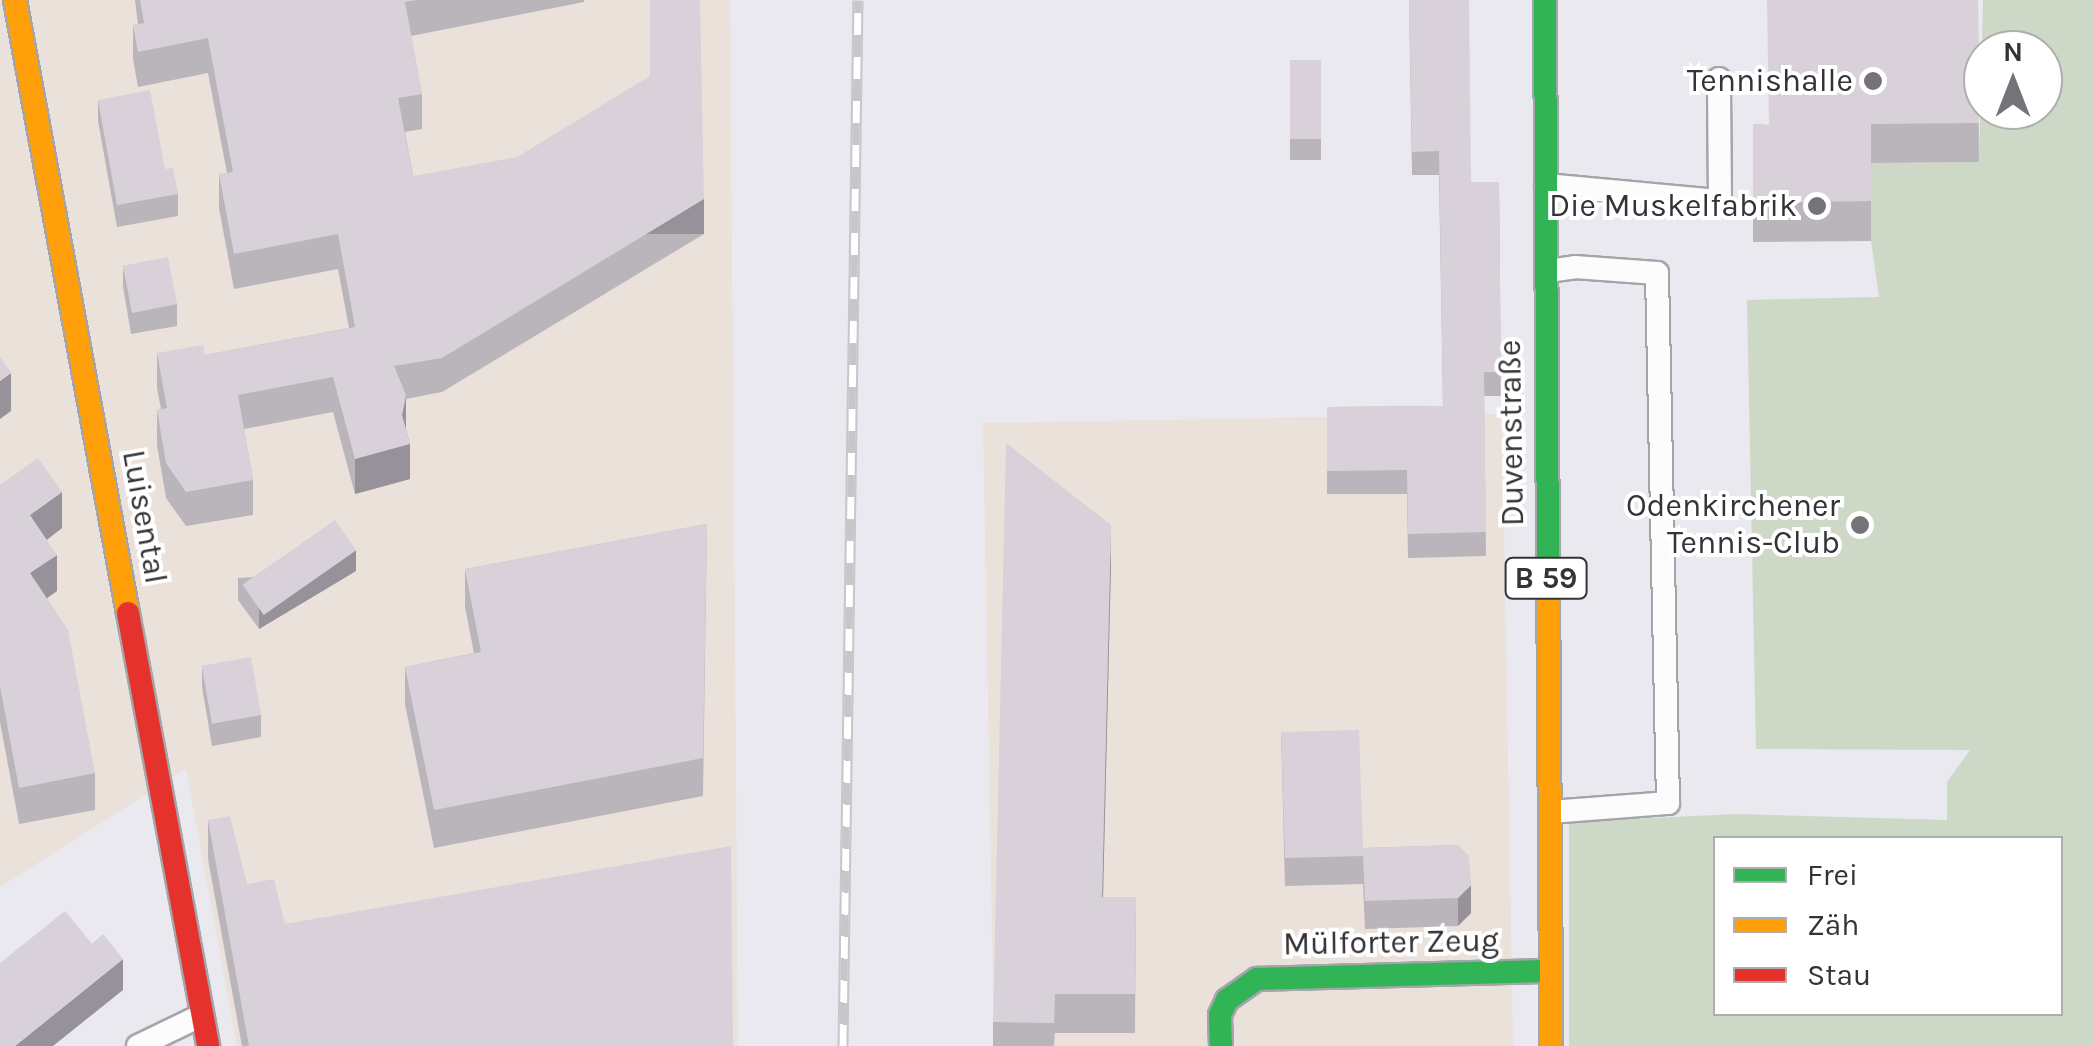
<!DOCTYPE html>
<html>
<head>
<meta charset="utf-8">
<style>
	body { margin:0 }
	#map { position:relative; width:2093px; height:1046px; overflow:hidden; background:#e9e9ef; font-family:Karla,sans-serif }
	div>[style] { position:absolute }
	.industrial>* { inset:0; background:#ebe1db; transform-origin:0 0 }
	.green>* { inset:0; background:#ced8c6 }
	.roads { filter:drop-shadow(2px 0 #a4a5a9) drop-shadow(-2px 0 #a4a5a9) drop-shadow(0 2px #a4a5a9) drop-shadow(0 -2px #a4a5a9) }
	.lane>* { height:22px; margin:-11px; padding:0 11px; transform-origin:11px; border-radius:11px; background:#fcfcfd }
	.fast>* { height:22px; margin:-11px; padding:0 11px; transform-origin:11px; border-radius:11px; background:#30b455 }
	.slow>* { height:22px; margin:-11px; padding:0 11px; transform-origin:11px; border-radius:11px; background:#ff9f0a }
	.jam>* { height:22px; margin:-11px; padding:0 11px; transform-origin:11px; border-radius:11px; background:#e5322d }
	.rail>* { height:11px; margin-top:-5.5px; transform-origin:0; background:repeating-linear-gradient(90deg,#fff 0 22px,#c7c7c9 0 44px); box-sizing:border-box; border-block:2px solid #c7c7c9 }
	.wall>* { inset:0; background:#bab4bb; transform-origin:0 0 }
	.shaded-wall>* { inset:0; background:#979299; transform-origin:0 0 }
	.building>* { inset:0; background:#d8d1da; transform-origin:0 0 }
	.dots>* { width:28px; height:28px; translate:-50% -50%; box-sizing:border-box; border:5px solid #fff; border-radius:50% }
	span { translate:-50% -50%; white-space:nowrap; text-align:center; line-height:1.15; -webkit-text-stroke:8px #fff; paint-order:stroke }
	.shield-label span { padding:2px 8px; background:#fff; border:2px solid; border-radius:8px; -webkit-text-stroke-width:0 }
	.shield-label { font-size:30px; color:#343438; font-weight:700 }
	.poi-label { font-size:32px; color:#343438 }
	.right { translate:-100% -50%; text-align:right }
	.street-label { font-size:32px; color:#343438 }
	.legend { position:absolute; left:1713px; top:836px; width:350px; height:180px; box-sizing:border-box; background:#fff; border:2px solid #aeaeaf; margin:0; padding:12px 18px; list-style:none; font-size:30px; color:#343438 }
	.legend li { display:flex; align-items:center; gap:20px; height:50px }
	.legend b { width:50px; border:2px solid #aeaeaf }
	.north { position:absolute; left:1963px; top:30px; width:100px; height:100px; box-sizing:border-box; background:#fff; border:2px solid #aeaeaf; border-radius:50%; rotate:0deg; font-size:28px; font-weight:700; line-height:40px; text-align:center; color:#343438 }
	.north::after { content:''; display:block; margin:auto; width:35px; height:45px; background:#737378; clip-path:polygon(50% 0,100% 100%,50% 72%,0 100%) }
</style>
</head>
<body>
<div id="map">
	<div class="industrial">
		<i style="clip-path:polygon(0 0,730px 0,738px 1046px,237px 1046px,186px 769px,0 887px)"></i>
		<i style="left:1502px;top:414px;width:632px;height:519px;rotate:89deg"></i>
	</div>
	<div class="green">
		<i style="clip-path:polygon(evenodd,1983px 0,2093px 0,2093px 1046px,1569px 1046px,1569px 822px,1737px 814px,1947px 820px,1947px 782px,1970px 750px,1756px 749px,1747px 300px,1879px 297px,1871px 241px,1871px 163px,1979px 162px,1983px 0,1983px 50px,2043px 50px,2043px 110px,1983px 110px,1983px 50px,1983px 0,1716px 838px,2060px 838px,2060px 1014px,1716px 1014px,1716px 838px)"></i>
	</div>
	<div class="roads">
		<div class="lane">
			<i style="left:1546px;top:185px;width:175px;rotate:5.3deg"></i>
			<i style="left:1720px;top:201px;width:122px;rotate:-90.5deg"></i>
			<i style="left:1548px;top:271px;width:27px;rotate:-8deg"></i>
			<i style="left:1575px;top:267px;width:82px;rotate:4.2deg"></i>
			<i style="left:1657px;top:273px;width:530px;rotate:88.81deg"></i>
			<i style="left:1668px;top:803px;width:117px;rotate:175.6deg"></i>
			<i style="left:138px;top:1046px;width:71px;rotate:-25.8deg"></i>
		</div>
		<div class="fast">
			<i style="left:1545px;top:0;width:569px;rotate:89.7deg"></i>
			<i style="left:1221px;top:1046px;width:31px;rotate:-92deg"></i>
			<i style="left:1220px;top:1015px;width:17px;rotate:-65deg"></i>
			<i style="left:1227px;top:1000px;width:37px;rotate:-35deg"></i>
			<i style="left:1257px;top:979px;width:294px;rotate:-1.6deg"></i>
		</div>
		<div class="slow">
			<i style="left:15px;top:0;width:623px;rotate:79.56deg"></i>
			<i style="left:1548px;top:569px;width:477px;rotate:89.6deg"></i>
		</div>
		<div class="jam">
			<i style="left:128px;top:613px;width:440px;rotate:79.5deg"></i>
		</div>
	</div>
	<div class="rail">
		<i style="left:843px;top:1046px;width:1046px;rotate:-89.18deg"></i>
	</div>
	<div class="wall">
		<i style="clip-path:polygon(135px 0,584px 0,584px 2px,411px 36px,422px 94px,422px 129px,405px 132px,413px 176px,704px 234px,442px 392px,406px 399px,406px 430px,410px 479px,355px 494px,333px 412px,244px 429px,253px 480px,253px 515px,186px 526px,166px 498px,157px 445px,157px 410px,161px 409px,157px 388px,157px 353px,205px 355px,349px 328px,338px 269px,234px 289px,219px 208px,219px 174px,227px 173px,208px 73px,138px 87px,133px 59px,133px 25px,138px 24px)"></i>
		<i style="clip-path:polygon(1409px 0,1471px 182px,1499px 182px,1501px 396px,1484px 396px,1486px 556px,1408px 558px,1407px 494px,1327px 494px,1327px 407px,1443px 406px,1439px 175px,1412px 175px)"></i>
		<i style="clip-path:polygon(1978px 0,1979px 162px,1871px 163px,1871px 241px,1753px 242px,1753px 124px,1768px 125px)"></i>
		<i style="left:1290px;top:60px;width:31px;height:100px"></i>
		<i style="clip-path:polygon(98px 100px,165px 169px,178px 194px,178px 216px,117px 227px,98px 121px)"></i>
		<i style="clip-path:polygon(123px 265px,177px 304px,177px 326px,131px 334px,123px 286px)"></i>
		<i style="clip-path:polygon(0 485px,62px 528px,47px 540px,57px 591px,47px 598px,95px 773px,95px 810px,19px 824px,0 722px)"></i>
		<i style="clip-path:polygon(707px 524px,703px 796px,434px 848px,405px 704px,405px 667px,474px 653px,465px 607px,465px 569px)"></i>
		<i style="clip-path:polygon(1111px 564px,1103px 897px,1136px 897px,1135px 1033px,1055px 1033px,1054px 1046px,993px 1046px,993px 1022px)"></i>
		<i style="clip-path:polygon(356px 571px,259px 629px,238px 600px,238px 578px)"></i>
		<i style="clip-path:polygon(202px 665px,261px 715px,261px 737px,212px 746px,202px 687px)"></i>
		<i style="clip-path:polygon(1281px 732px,1363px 848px,1458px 845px,1471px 913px,1458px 926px,1365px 929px,1363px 884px,1285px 886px)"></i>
		<i style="clip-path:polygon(208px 820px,247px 884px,285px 924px,733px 1046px,242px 1046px,208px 859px)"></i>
	</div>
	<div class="shaded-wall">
		<i style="left:704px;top:199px;width:35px;height:306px;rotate:90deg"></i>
		<i style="clip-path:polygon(11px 373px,11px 411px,0 419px,0 381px)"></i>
		<i style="clip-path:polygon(406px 395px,406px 430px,410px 444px,410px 479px,355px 494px,355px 459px,402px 415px)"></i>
		<i style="clip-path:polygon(62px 492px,62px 528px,30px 552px,30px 515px)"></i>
		<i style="clip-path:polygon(1111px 525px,1111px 564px,1102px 937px,1102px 897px)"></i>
		<i style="clip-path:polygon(356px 550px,356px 571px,259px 629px,259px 608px)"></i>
		<i style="clip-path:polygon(57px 555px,57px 591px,30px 610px,30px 573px)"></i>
		<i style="clip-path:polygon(1471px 885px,1471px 913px,1458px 926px,1458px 898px)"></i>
		<i style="clip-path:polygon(123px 959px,123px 990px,53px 1046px,15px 1046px)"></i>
	</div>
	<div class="building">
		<i style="clip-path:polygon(140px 0,417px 0,405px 2px,422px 94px,398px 98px,413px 176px,517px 157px,650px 76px,650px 0,700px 0,704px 199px,442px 358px,394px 366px,406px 395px,402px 415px,410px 444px,355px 459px,333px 377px,238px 395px,253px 480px,186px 492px,166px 463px,157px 410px,167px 408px,157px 353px,203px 345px,205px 355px,355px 327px,338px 234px,234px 254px,219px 174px,233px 172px,208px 38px,138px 52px,133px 25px,144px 23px)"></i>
		<i style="clip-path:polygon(1409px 0,1469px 0,1471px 182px,1499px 182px,1501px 372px,1484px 372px,1486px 532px,1408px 534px,1407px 470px,1327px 471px,1327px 407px,1443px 406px,1439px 151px,1412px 152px)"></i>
		<i style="clip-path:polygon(1767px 0,1978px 0,1979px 123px,1871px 124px,1871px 201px,1753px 203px,1753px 124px,1769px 125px)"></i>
		<i style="left:1290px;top:60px;width:31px;height:79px"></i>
		<i style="clip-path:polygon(150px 90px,165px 169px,173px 168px,178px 194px,117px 205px,98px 100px)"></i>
		<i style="left:168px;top:257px;width:48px;height:46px;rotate:79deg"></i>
		<i style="clip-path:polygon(0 357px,11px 373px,0 381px)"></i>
		<i style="clip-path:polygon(1006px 443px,1111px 525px,1102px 897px,1136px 897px,1135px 994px,1055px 994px,1054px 1023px,993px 1022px)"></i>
		<i style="clip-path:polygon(38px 458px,62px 492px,30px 515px,57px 555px,30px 573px,68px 630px,95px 773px,19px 788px,0 686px,0 485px)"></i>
		<i style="left:335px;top:520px;width:37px;height:113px;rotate:55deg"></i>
		<i style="clip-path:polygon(707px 524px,703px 758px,434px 810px,405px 667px,481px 652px,465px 569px)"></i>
		<i style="left:251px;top:657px;width:59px;height:50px;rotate:80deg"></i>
		<i style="clip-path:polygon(1359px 730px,1363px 848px,1458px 845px,1469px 856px,1471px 885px,1458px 898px,1365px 901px,1363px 856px,1285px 858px,1281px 732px)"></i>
		<i style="clip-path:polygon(230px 816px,247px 884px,274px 879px,285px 924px,731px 846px,733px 1046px,249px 1046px,208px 820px)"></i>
		<i style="clip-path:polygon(65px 911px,92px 944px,103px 934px,123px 959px,15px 1046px,0 1046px,0 963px)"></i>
	</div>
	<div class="dots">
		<i style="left:1873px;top:81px;background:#737378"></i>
		<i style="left:1817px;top:206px;background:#737378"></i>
		<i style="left:1860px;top:525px;background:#737378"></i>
	</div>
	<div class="shield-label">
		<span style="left:1546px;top:578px">B 59</span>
	</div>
	<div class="poi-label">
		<span class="right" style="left:1853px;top:81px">Tennishalle</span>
		<span class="right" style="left:1797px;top:206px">Die Muskelfabrik</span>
		<span class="right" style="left:1840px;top:525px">Odenkirchener<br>Tennis-Club</span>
	</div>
	<div class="street-label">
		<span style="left:1512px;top:433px;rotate:-91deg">Duvenstraße</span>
		<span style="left:144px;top:517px;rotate:80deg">Luisental</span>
		<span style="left:1391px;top:943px;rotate:-1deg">Mülforter Zeug</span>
	</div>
	<ul class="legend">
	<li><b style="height:12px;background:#30b455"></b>Frei</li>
	<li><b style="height:12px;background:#ff9f0a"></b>Zäh</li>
	<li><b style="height:12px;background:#e5322d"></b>Stau</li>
	</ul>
	<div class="north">N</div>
</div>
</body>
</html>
